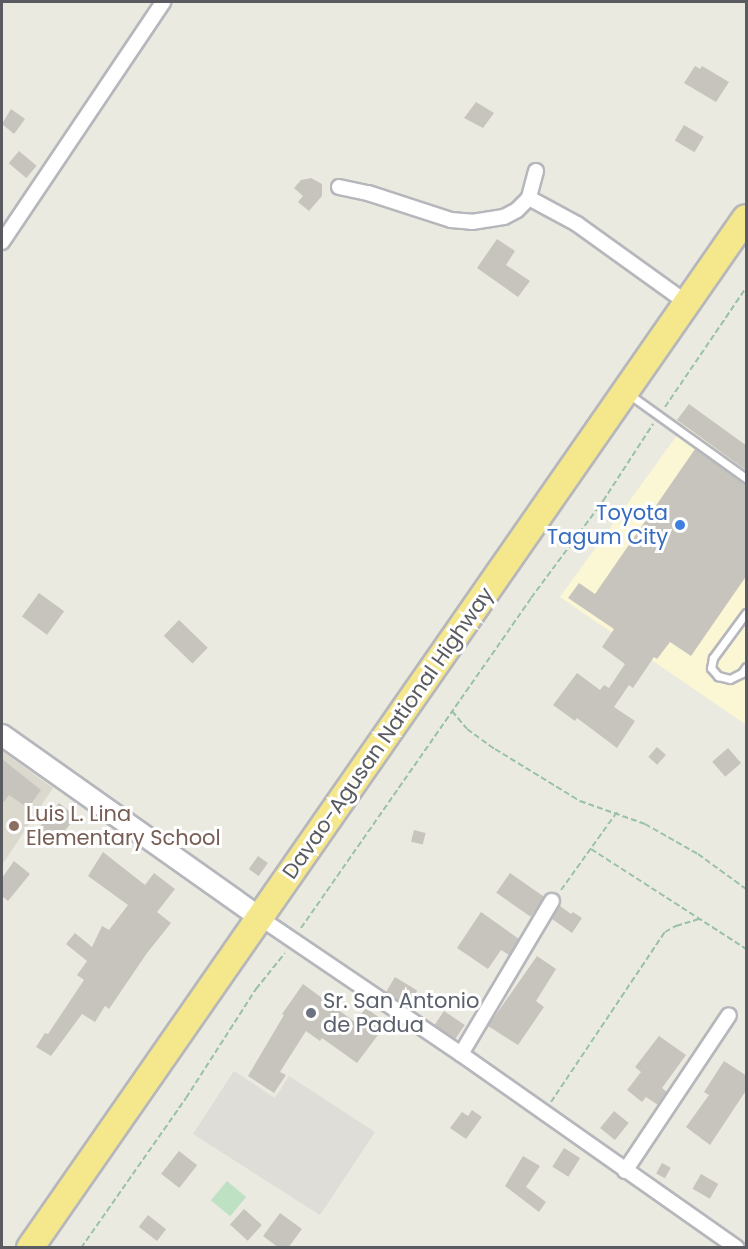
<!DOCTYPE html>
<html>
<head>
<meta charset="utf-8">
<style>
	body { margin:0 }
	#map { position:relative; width:748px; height:1249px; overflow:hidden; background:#ebeae0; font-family:Poppins,sans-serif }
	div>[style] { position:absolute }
	.commercial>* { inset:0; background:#fbf7d5 }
	.industrial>* { inset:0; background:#deddd8 }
	.education>* { inset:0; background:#dbd9ce }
	.green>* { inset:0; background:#bde1c2; transform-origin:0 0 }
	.building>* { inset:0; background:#c6c4bd; transform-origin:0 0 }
	.path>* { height:2px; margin-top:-1px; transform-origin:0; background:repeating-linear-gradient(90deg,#98c1a8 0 6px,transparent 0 9px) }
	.roads { filter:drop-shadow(2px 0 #b6b7bc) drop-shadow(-2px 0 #b6b7bc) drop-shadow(0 2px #b6b7bc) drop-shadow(0 -2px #b6b7bc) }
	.lane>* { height:7px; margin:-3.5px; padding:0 3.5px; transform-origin:3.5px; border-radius:3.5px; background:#fff }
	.street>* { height:14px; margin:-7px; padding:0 7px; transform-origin:7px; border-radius:7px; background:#fff }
	.secondary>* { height:20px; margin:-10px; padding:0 10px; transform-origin:10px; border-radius:10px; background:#fff }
	.highway>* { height:26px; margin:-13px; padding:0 13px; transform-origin:13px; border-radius:13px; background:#f5e78c }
	.dots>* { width:16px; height:16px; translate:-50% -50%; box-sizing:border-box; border:3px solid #fff; border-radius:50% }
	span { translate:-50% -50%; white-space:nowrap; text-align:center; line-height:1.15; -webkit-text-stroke:6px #fff; paint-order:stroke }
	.shop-label { font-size:21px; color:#366cbe }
	.right { translate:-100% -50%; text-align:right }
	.street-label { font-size:21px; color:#595b60 }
	.education-label { font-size:21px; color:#785e54 }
	.left { translate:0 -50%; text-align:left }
	.worship-label { font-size:21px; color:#5b616d }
	.frame { position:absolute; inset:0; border:3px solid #595b60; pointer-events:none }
</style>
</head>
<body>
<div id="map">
	<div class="commercial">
		<i style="clip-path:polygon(691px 416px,746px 452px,745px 724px,560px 597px)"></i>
	</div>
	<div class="industrial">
		<i style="clip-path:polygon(234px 1071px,275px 1098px,289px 1076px,375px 1132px,320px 1215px,193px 1134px)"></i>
	</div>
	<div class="education">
		<i style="clip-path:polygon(2px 751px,53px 788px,2px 865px)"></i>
	</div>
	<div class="green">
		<i style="left:227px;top:1181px;width:25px;height:25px;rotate:40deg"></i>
	</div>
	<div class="building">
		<i style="clip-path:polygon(695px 66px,700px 69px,702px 66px,729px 82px,716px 102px,684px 83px)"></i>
		<i style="clip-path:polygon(476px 102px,494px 113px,483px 128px,464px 118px)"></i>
		<i style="clip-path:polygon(11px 109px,25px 119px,14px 134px,2px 124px)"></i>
		<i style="left:684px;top:125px;width:23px;height:18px;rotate:31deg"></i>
		<i style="left:19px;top:151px;width:23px;height:16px;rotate:40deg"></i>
		<i style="clip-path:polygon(311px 178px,322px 184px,322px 196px,309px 211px,298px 202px,303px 196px,294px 188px,301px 180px)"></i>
		<i style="clip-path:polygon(497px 239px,515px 251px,506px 265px,530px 281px,518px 297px,477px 268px)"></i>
		<i style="clip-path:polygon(689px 404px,747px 446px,747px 471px,677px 420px)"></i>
		<i style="clip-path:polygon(695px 449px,747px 483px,747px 575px,691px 656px,670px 642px,657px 659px,654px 657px,633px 688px,629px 685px,614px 707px,635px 721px,617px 748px,577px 718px,575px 721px,553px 705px,577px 673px,600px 690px,604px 685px,609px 688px,625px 664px,602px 647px,614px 629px,568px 598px,579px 583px,595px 594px)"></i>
		<i style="left:39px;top:593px;width:31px;height:29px;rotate:36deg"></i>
		<i style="left:179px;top:620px;width:40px;height:22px;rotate:44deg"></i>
		<i style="left:657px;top:747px;width:12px;height:13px;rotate:42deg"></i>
		<i style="left:728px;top:748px;width:20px;height:21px;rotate:49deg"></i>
		<i style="clip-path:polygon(2px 759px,41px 790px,28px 808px,9px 795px,2px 804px)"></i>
		<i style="left:59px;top:803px;width:22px;height:34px;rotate:39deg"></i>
		<i style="left:414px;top:830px;width:12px;height:12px;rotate:14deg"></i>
		<i style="clip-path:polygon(103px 852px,145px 885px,154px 873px,175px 889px,157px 912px,171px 923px,147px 953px,109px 1009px,105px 1006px,95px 1022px,82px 1014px,51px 1056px,36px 1047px,45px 1033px,48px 1034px,84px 980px,77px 975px,87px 961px,66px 944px,75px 933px,92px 947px,102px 926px,109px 930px,128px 905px,88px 876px)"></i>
		<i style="left:258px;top:856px;width:12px;height:16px;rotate:35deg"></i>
		<i style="clip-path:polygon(14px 861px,30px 874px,8px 901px,2px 896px,2px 878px)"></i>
		<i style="left:510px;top:873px;width:42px;height:24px;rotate:35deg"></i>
		<i style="clip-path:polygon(560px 906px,571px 914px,573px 912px,582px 918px,572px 933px,552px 919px)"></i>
		<i style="clip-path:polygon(481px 912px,519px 939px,509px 955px,501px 950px,488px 969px,457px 948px)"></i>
		<i style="clip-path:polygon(537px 956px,556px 969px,536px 1001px,544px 1007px,518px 1045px,488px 1026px)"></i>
		<i style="left:395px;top:977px;width:26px;height:18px;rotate:31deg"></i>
		<i style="clip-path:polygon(303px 984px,355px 1022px,366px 1008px,387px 1023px,357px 1063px,322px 1038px,320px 1041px,306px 1031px,280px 1072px,286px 1075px,274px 1093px,248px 1076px,284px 1015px,282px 1014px)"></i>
		<i style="left:444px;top:1011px;width:25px;height:17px;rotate:34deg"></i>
		<i style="clip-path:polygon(659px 1036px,686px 1055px,662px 1088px,667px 1092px,658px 1105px,646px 1097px,642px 1102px,627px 1090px,641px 1072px,635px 1067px)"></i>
		<i style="clip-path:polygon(724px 1061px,747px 1076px,747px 1089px,710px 1145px,686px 1127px,709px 1095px,704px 1092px)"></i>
		<i style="clip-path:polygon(472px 1110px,482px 1117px,466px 1139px,450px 1128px,462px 1112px,468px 1116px)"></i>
		<i style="left:614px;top:1111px;width:19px;height:22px;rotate:39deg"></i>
		<i style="left:564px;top:1148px;width:19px;height:22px;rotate:32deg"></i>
		<i style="left:179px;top:1151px;width:23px;height:29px;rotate:38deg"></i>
		<i style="clip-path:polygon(523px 1156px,540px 1166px,526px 1187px,546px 1202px,539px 1212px,505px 1186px)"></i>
		<i style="left:662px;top:1163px;width:10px;height:12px;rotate:29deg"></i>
		<i style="left:701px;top:1174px;width:20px;height:17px;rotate:30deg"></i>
		<i style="left:244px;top:1209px;width:24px;height:21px;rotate:42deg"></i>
		<i style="clip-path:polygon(280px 1213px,302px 1229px,288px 1248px,279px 1248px,263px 1236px)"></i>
		<i style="left:148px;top:1215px;width:23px;height:15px;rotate:38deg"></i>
	</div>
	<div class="path">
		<i style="left:665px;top:407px;width:144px;rotate:-55.8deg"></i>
		<i style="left:452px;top:711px;width:23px;rotate:50deg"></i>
		<i style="left:467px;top:729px;width:34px;rotate:36deg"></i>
		<i style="left:495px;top:749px;width:100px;rotate:31.5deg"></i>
		<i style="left:580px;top:801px;width:69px;rotate:19.5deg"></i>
		<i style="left:645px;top:824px;width:61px;rotate:29.5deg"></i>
		<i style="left:698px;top:854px;width:59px;rotate:36.1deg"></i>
		<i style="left:591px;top:849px;width:184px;rotate:32.8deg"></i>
		<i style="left:561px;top:890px;width:96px;rotate:-54.3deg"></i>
		<i style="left:301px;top:928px;width:402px;rotate:-55.1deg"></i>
		<i style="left:531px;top:598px;width:121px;rotate:-53.4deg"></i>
		<i style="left:603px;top:501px;width:92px;rotate:-57deg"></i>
		<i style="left:551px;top:1102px;width:205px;rotate:-56.2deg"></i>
		<i style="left:665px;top:932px;width:13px;rotate:-29deg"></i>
		<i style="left:676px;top:926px;width:24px;rotate:-17deg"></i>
		<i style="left:81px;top:1248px;width:183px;rotate:-55deg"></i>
		<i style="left:186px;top:1098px;width:130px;rotate:-57.3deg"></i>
		<i style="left:256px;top:989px;width:46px;rotate:-51.1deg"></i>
	</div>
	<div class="roads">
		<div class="lane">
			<i style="left:630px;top:395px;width:143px;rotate:35.6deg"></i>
			<i style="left:746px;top:613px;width:56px;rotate:126.3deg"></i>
			<i style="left:713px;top:658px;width:10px;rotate:101deg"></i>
			<i style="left:711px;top:668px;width:11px;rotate:49deg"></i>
			<i style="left:718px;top:676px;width:12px;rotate:14deg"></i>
			<i style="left:730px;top:679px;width:13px;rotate:-27deg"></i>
			<i style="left:742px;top:673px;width:7px;rotate:-56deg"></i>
		</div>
		<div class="street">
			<i style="left:536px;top:171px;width:28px;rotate:105deg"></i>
			<i style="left:529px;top:198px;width:55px;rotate:28.4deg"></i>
			<i style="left:577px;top:224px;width:135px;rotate:35.7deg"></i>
			<i style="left:339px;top:187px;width:30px;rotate:12deg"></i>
			<i style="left:368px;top:193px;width:87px;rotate:18deg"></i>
			<i style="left:451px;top:220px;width:21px;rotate:5deg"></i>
			<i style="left:472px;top:222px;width:32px;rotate:-9deg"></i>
			<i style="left:504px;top:217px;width:15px;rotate:-28deg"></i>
			<i style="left:517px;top:210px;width:17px;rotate:-45deg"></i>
			<i style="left:2px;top:242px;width:289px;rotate:-56.1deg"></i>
			<i style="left:260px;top:918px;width:243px;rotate:34.1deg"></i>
			<i style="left:461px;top:1054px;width:337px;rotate:35.1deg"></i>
			<i style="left:461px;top:1054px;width:178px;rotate:-59.3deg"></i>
			<i style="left:625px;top:1171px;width:187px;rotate:-56.3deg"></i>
		</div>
		<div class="secondary">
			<i style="left:2px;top:735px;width:316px;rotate:35.3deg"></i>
		</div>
		<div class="highway">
			<i style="left:30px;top:1248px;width:1254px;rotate:-55.2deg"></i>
		</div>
	</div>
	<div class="dots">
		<i style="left:680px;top:525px;background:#3f7fe0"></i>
		<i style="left:14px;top:826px;background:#8d6e63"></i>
		<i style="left:311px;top:1013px;background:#6b7280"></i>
	</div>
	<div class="shop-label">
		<span class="right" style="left:668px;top:525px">Toyota<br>Tagum City</span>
	</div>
	<div class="street-label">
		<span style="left:388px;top:733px;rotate:-55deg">Davao-Agusan National Highway</span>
	</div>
	<div class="education-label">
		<span class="left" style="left:26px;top:826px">Luis L. Lina<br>Elementary School</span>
	</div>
	<div class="worship-label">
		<span class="left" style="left:323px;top:1013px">Sr. San Antonio<br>de Padua</span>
	</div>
	<div class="frame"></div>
</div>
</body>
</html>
